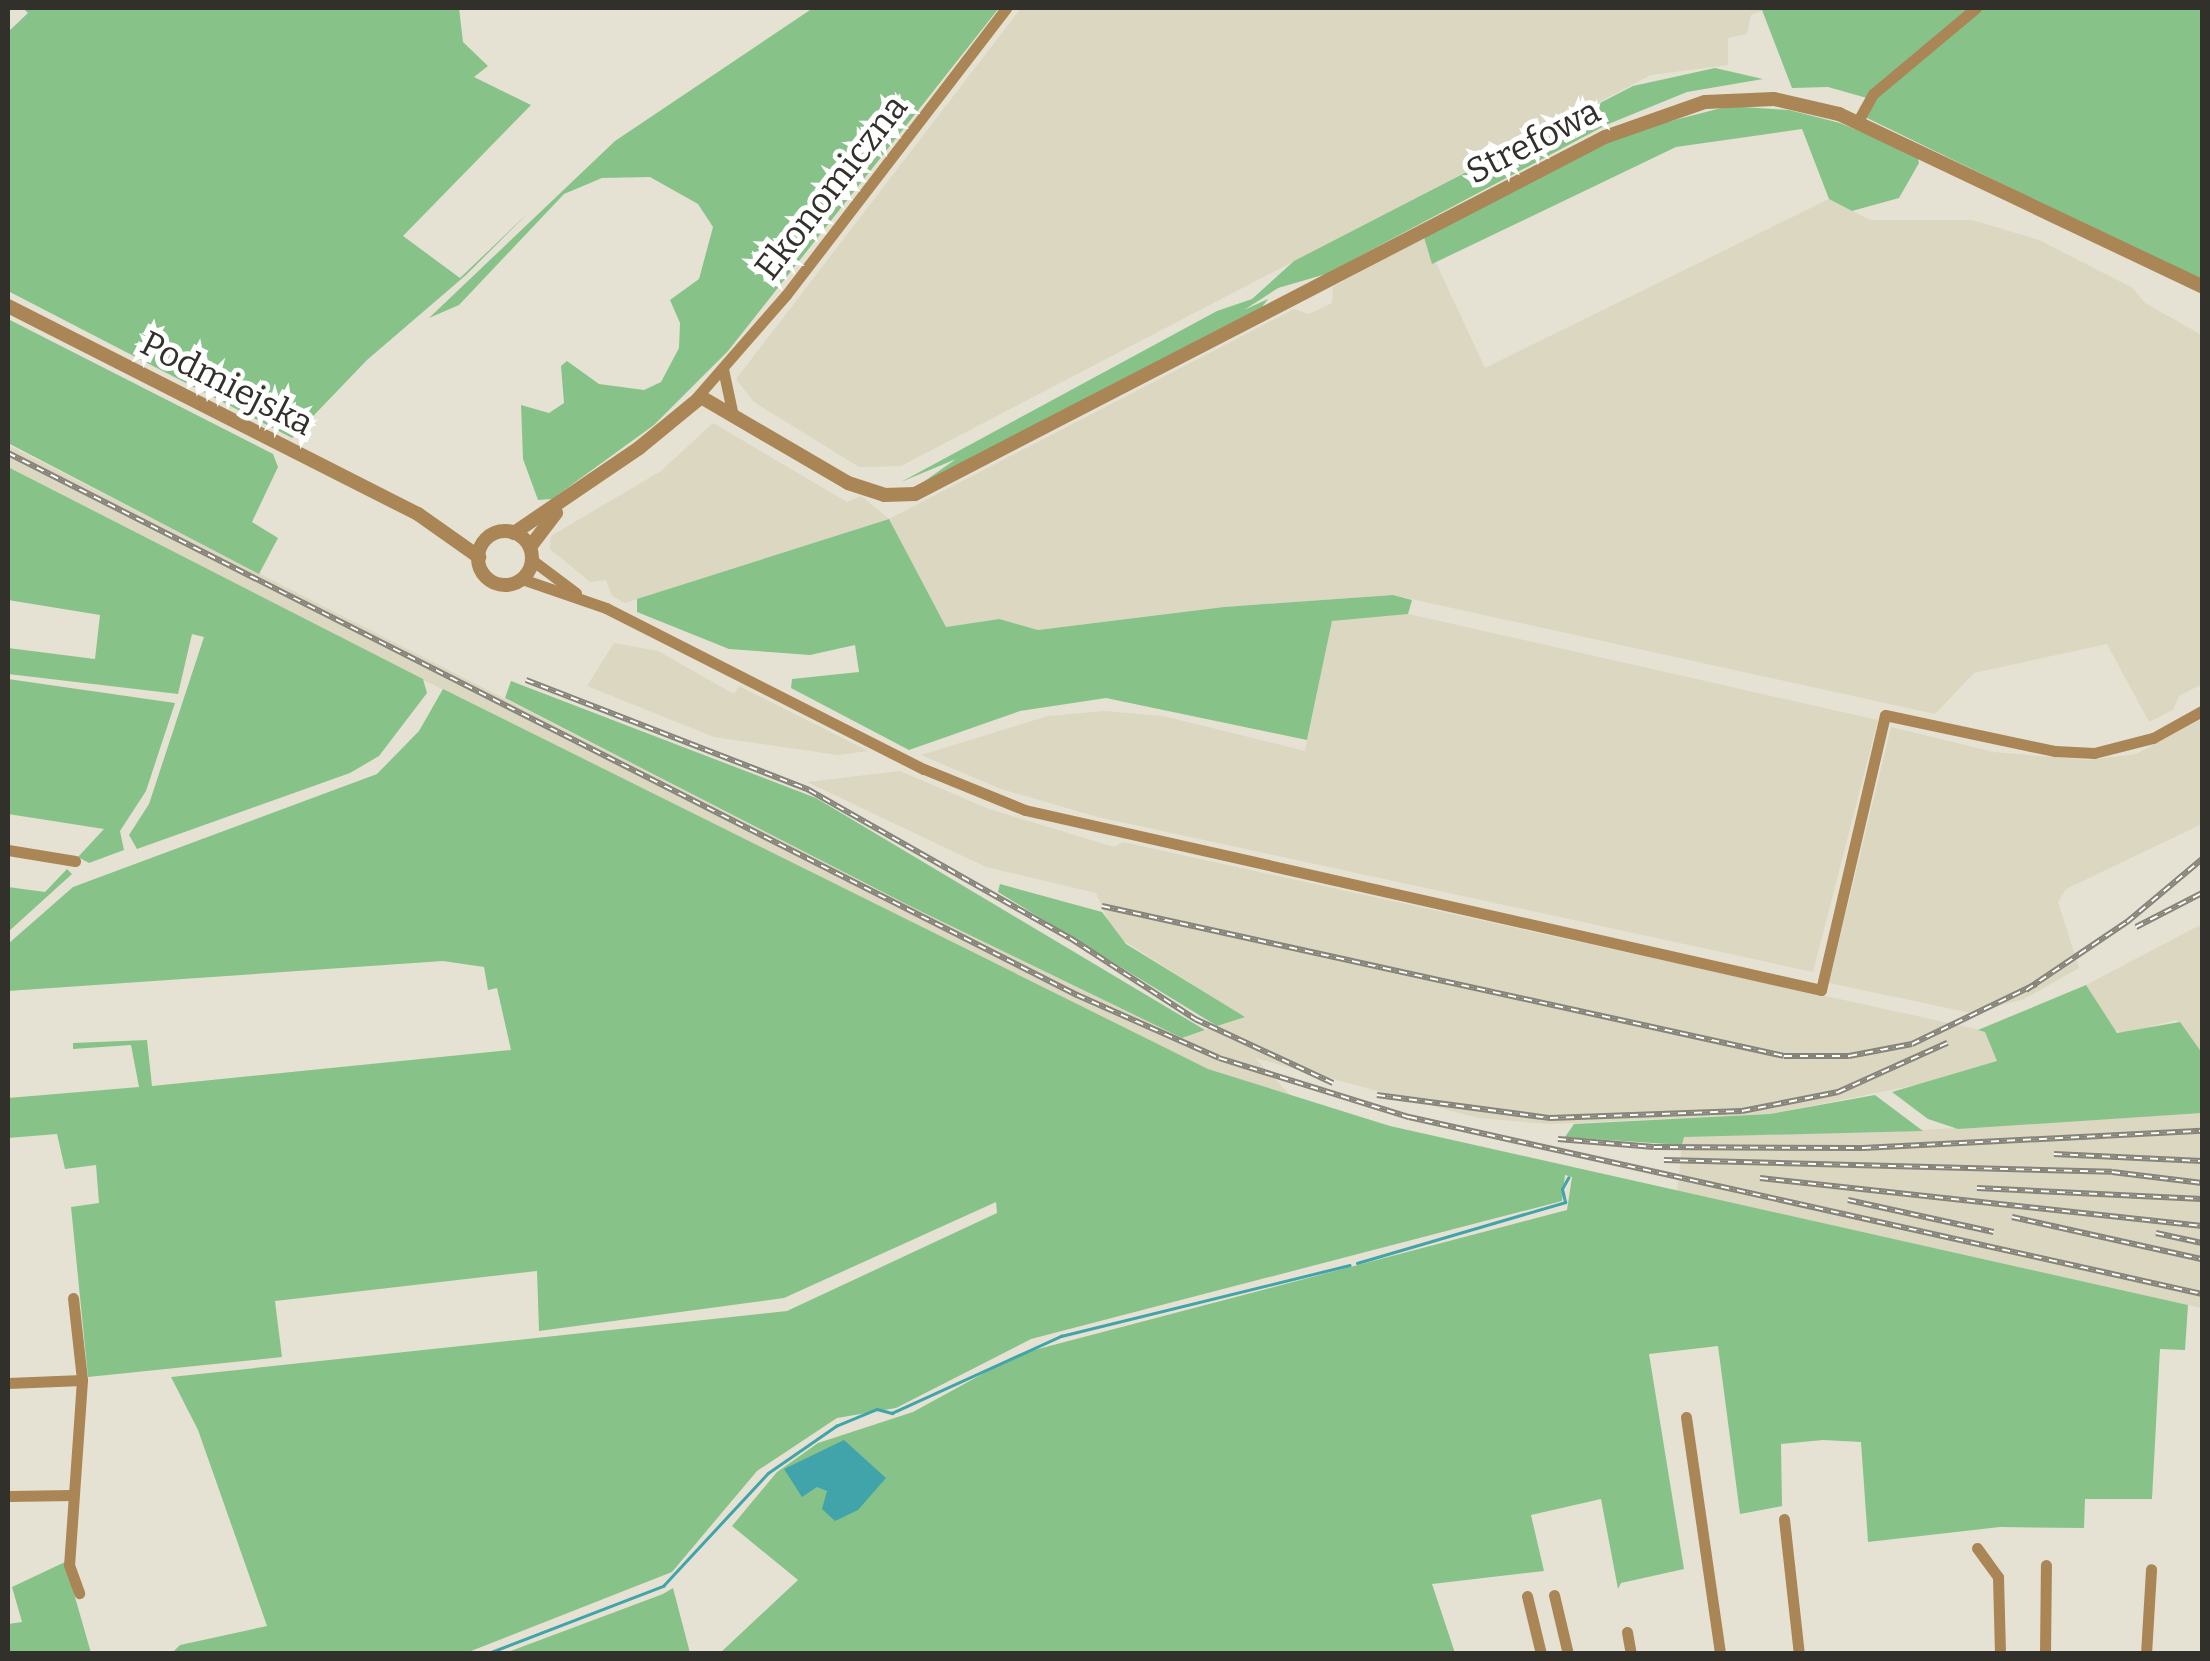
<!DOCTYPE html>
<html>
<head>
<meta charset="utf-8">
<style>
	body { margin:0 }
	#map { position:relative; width:2210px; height:1661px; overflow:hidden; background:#e5e2d3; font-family:Bitter,serif }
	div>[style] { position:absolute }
	.built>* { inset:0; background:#dbd7c1 }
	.green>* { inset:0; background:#87c389 }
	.water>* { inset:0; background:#40a4aa }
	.stream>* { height:2.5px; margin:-1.25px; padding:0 1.25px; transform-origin:1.25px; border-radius:1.25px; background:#40a4aa }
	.minor>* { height:11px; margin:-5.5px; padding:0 5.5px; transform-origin:5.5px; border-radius:5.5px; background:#aa8555 }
	.tertiary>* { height:14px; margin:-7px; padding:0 7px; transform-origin:7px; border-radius:7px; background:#aa8555 }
	.tertiary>.ring { margin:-7px; padding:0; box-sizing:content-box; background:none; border:14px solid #aa8555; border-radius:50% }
	.rail>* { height:6px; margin-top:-3px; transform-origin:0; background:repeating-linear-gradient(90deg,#fff 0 8px,#868379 0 16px); box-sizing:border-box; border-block:2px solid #868379 }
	span { translate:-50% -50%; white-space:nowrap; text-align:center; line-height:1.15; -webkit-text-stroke:10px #fff; paint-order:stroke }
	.street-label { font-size:35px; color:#32302b }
	.frame { position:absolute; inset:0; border:10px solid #32302b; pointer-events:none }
</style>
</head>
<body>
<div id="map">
	<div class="built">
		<i style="clip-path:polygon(1021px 8px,1769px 8px,1751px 15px,1747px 34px,1728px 38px,1728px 65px,1651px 75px,901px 466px,859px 467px,754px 402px,736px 379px)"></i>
		<i style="clip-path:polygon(1829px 199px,1870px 220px,1972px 220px,2039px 240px,2133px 288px,2145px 303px,2202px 335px,2202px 684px,2179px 696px,2173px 710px,2149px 722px,2107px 644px,1974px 673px,1935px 714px,1393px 595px,1224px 607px,1038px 630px,999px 619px,946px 627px,888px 519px,625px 603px,612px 596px,606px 580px,590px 582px,550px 549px,551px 536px,661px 471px,713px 423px,847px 502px,861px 496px,889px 519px,1294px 309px,1309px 314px,1332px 303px,1333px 287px,1424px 237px,1485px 368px)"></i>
		<i style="clip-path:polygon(8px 445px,910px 906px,1182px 1038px,1243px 1017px,1115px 935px,1096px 893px,986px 867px,807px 782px,900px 771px,989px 809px,1114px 847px,1123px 842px,1985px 1031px,1998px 1061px,1951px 1078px,1770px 1114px,1549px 1124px,1478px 1118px,1255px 1058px,1291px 1096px,1208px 1069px,976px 958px,382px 659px,8px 467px)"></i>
		<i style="clip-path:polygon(1395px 611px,1878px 720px,1813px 972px,1098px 817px,1001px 789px,921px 755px,1048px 716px,1104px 711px,1163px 716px,1305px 751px,1332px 620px)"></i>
		<i style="clip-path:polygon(614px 643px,658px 651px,734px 694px,739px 686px,868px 751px,838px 755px,714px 737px,587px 686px)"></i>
		<i style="clip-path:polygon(2202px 719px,2202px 824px,2066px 889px,2058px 902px,2079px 968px,2024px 999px,1971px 1013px,1829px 983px,1891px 727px,1994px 752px,2088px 760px,2136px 754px)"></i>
		<i style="clip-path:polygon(2202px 924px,2202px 1053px,2176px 1020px,2125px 1033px,2112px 1030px,2086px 985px)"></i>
		<i style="clip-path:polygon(2202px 1113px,2202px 1308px,1677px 1191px,1683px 1136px,1888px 1132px)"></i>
	</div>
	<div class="green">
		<i style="clip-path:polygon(23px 8px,459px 8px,463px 42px,488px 66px,474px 77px,531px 105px,403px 236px,460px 278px,528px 213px,466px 275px,367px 360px,292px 438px,8px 291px,8px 32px,28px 13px)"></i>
		<i style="clip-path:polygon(813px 8px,999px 8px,728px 351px,654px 425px,552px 499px,538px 500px,523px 459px,521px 405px,549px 413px,564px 403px,561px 366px,567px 361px,599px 384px,644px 390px,661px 382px,679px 348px,680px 323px,670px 300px,699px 279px,713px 227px,698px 204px,650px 177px,602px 178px,564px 194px,459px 305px,429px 318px,615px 141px)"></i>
		<i style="clip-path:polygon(1769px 8px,2202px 8px,2202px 281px,1865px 117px,1874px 100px,1828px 87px,1792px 88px,1762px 10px)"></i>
		<i style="clip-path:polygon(1715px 68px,1763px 79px,1687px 92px,1606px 125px,1326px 274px,1278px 288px,1244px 310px,1268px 299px,1262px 307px,919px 485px,956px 459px,901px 482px,1217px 311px,1252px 299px,1294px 261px,1633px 86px)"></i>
		<i style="clip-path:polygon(1729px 106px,1789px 110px,1840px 123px,1917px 155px,1919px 163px,1899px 198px,1852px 211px,1829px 199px,1802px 129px,1676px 147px,1432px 264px,1424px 237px,1546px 172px,1636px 130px)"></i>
		<i style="clip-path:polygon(8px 319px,273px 454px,278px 467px,252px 522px,278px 538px,259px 574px,8px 443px)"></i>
		<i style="clip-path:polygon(8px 467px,423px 679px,427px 693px,379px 756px,350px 773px,137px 849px,129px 835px,149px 804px,204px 637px,192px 634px,178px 694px,8px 674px,8px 648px,95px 659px,100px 615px,8px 600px)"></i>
		<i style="clip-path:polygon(889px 519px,946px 627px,999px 619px,1038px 630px,1224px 607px,1393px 595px,1412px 600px,1408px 614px,1332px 621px,1307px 740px,1106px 698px,1020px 711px,909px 750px,791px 688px,792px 679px,859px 672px,855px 645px,810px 655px,729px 649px,637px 612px,637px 599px)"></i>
		<i style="clip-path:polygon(8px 679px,175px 703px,146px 791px,120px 831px,124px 850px,89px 863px,78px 857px,104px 829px,8px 814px)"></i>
		<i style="clip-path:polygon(511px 681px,816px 798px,1205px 1030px,1182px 1038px,910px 906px,505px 698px)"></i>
		<i style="clip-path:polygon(443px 689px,1208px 1069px,1390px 1126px,2188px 1305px,2185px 1350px,2160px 1349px,2152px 1499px,2085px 1499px,2084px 1528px,2000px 1527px,1868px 1542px,1861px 1442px,1823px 1440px,1781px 1444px,1782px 1506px,1740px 1514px,1718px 1346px,1649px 1354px,1684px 1569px,1621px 1583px,1618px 1589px,1601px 1499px,1531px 1515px,1544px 1571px,1432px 1584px,1455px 1653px,720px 1653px,798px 1580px,732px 1526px,777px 1472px,818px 1443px,913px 1412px,1019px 1354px,1567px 1210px,1572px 1177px,1565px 1175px,1562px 1201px,1031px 1339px,896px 1408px,837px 1418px,757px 1471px,672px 1572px,466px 1653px,172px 1653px,180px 1645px,267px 1626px,198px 1430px,171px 1377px,787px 1311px,997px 1213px,996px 1202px,784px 1298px,539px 1331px,537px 1271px,275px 1301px,282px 1357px,88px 1377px,71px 1207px,99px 1203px,96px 1165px,65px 1169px,57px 1134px,8px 1138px,8px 1098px,139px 1087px,131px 1045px,73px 1049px,73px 1043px,147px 1040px,152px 1086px,511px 1050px,497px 988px,488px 990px,484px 967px,443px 961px,8px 991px,8px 944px,73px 887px,377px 774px,419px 731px)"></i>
		<i style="clip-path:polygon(67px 869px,72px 874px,8px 932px,8px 887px,45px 892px)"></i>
		<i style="clip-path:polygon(1000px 884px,1102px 912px,1126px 944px,1245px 1017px,1217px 1026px,998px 892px)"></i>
		<i style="clip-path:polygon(2086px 985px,2117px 1033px,2180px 1022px,2202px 1053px,2202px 1113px,1958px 1129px,1928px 1119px,1892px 1092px,1997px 1061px,1985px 1032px,1978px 1030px)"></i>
		<i style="clip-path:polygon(1875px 1095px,1923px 1131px,1684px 1137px,1682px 1145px,1565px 1137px,1574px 1124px,1770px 1114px)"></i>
		<i style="clip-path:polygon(65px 1562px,91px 1653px,8px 1654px,8px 1624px,22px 1622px,12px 1587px)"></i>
		<i style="clip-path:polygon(673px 1588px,690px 1653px,505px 1653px,663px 1594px)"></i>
	</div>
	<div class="water">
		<i style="clip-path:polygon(844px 1440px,886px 1478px,858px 1510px,835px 1521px,822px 1509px,827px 1491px,817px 1487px,802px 1497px,784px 1469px)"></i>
	</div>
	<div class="stream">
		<i style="left:1357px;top:1263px;width:217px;rotate:-16.3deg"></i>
		<i style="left:1565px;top:1202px;width:13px;rotate:-103deg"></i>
		<i style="left:1562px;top:1189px;width:13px;rotate:-61deg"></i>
		<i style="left:486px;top:1654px;width:190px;rotate:-21deg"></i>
		<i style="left:663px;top:1586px;width:154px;rotate:-47.1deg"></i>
		<i style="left:768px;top:1473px;width:83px;rotate:-34.7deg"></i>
		<i style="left:836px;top:1426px;width:44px;rotate:-22.5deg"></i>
		<i style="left:877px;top:1409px;width:16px;rotate:15deg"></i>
		<i style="left:892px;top:1413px;width:186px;rotate:-24.5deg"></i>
		<i style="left:1061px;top:1336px;width:297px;rotate:-13.8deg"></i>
	</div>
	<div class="minor">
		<i style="left:1858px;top:121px;width:31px;rotate:-61deg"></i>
		<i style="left:1873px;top:94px;width:134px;rotate:-39.9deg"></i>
		<i style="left:723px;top:369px;width:43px;rotate:77.9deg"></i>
		<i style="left:696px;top:398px;width:137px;rotate:-48.9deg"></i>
		<i style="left:786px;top:295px;width:362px;rotate:-52.5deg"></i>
		<i style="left:532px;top:560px;width:55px;rotate:36.9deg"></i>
		<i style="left:522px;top:579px;width:89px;rotate:19deg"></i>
		<i style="left:606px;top:608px;width:356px;rotate:26.9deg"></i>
		<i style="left:924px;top:769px;width:109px;rotate:22.1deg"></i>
		<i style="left:1025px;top:810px;width:816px;rotate:12.74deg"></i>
		<i style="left:1821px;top:990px;width:282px;rotate:-76.9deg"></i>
		<i style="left:1885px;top:715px;width:174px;rotate:12deg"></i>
		<i style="left:2055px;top:751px;width:39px;rotate:3deg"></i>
		<i style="left:2094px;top:753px;width:61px;rotate:-14.3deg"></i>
		<i style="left:2153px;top:738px;width:56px;rotate:-28.9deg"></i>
		<i style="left:8px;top:850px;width:68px;rotate:9.3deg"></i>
		<i style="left:73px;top:1298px;width:82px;rotate:83.7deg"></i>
		<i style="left:82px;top:1380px;width:185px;rotate:94deg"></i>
		<i style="left:69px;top:1565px;width:30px;rotate:70deg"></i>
		<i style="left:8px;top:1383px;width:74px;rotate:-2.3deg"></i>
		<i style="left:1686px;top:1417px;width:239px;rotate:81.8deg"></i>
		<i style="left:8px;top:1496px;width:65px;rotate:-0.9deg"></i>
		<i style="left:1784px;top:1519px;width:136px;rotate:83.7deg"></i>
		<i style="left:1977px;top:1548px;width:36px;rotate:54deg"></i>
		<i style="left:1998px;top:1577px;width:77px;rotate:88.5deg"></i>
		<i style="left:1554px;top:1595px;width:61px;rotate:76.7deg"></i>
		<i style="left:1527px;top:1596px;width:60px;rotate:76.4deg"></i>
		<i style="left:1627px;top:1632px;width:22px;rotate:80deg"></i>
		<i style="left:2045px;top:1654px;width:89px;rotate:-89.4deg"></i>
		<i style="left:2146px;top:1654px;width:85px;rotate:-86.6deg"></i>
	</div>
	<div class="tertiary">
		<i style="left:8px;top:306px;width:460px;rotate:26.9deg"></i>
		<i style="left:418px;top:514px;width:75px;rotate:35.2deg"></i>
		<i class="ring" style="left:478px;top:531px;width:40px;height:40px"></i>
		<i style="left:514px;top:533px;width:151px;rotate:-34.2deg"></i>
		<i style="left:639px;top:448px;width:80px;rotate:-39.4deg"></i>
		<i style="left:701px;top:397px;width:170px;rotate:30.3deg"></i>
		<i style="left:848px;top:483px;width:38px;rotate:18deg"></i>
		<i style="left:884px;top:495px;width:31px;rotate:-2deg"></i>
		<i style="left:915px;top:494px;width:777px;rotate:-27.36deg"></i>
		<i style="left:1605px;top:137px;width:106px;rotate:-19.3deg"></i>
		<i style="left:1705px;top:102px;width:69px;rotate:-2.5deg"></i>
		<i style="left:1774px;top:99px;width:67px;rotate:13deg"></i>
		<i style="left:1839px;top:114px;width:402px;rotate:25.4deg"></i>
		<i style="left:530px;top:547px;width:43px;rotate:-52.6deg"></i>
	</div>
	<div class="rail">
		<i style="left:8px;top:453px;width:1199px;rotate:26.89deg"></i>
		<i style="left:1077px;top:995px;width:155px;rotate:23.9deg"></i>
		<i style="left:1219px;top:1058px;width:199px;rotate:17.3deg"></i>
		<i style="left:1409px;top:1117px;width:813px;rotate:12.58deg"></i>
		<i style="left:526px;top:680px;width:304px;rotate:21.2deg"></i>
		<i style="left:809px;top:790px;width:300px;rotate:29.6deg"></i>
		<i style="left:1070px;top:938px;width:149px;rotate:32.9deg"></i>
		<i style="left:1195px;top:1019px;width:152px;rotate:24.9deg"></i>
		<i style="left:1102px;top:906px;width:698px;rotate:12.4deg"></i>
		<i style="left:1784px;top:1056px;width:65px"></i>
		<i style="left:1849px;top:1056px;width:64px;rotate:-10.8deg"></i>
		<i style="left:1912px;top:1044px;width:138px;rotate:-25.8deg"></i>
		<i style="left:2136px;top:927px;width:74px;rotate:-27.3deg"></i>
		<i style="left:2026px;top:990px;width:122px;rotate:-34deg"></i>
		<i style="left:2127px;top:922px;width:98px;rotate:-40deg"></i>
		<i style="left:1377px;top:1095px;width:175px;rotate:7.6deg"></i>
		<i style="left:1550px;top:1118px;width:192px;rotate:-2.1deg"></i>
		<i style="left:1742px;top:1111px;width:98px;rotate:-11.2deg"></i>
		<i style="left:1838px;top:1092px;width:120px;rotate:-24.2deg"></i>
		<i style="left:1558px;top:1139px;width:96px;rotate:4.8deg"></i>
		<i style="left:1654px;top:1147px;width:209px;rotate:0.3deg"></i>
		<i style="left:1863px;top:1148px;width:339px;rotate:-2.9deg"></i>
		<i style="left:2054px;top:1154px;width:148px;rotate:2.7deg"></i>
		<i style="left:1664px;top:1160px;width:448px;rotate:1.5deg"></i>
		<i style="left:2112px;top:1172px;width:91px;rotate:7deg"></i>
		<i style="left:1760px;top:1178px;width:445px;rotate:6.2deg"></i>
		<i style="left:1977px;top:1188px;width:225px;rotate:2.8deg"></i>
		<i style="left:1848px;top:1200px;width:149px;rotate:12.4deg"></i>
		<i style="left:2012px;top:1217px;width:195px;rotate:12.5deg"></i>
		<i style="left:2156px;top:1233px;width:47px;rotate:12.3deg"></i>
	</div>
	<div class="street-label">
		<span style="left:1533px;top:141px;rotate:-27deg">Strefowa</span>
		<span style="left:831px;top:187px;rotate:-52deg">Ekonomiczna</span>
		<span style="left:227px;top:383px;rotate:27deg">Podmiejska</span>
	</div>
	<div class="frame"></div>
</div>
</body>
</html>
